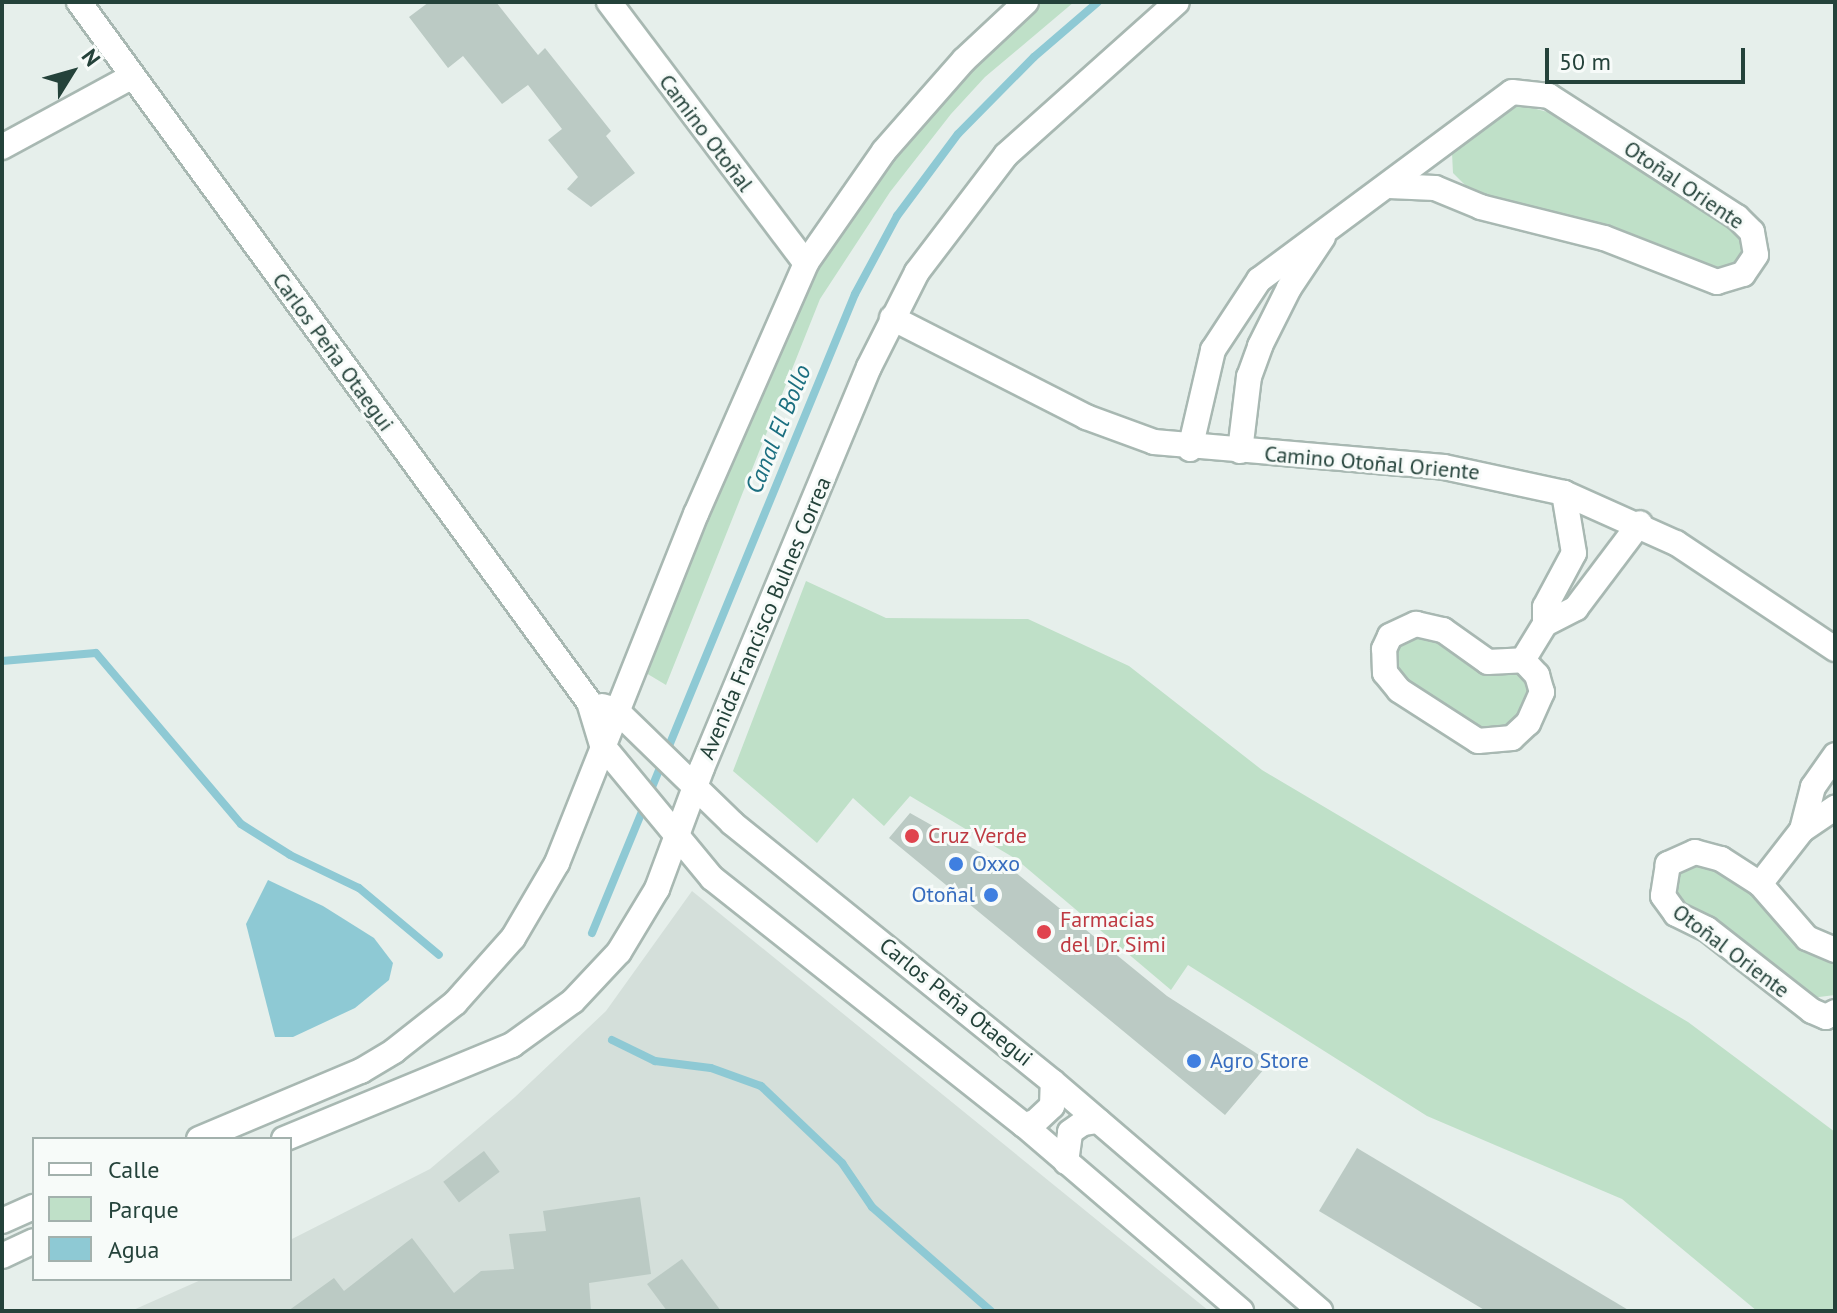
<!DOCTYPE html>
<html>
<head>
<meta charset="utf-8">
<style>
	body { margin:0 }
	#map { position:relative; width:1837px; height:1313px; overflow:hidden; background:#e6efeb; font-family:"PT Sans",sans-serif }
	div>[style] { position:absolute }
	.built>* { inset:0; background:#d4dfda }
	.green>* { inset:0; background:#bfe0c8 }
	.water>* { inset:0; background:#8ec9d4 }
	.stream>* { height:8px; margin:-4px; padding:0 4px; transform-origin:4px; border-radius:4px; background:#8ec9d4 }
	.building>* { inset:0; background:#bbcac4; transform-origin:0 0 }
	.roads { filter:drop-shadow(2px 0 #a8b8b2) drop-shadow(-2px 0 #a8b8b2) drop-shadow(0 2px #a8b8b2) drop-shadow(0 -2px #a8b8b2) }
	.minor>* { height:24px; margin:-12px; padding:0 12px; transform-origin:12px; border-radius:12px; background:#fff }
	.dots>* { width:22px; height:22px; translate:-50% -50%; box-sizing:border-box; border:4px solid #f7fbf9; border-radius:50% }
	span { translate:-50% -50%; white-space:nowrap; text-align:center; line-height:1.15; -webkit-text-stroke:6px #f7fbf9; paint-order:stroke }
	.street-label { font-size:22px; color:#24423a }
	.health-label { font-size:22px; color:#be3a42 }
	.left { translate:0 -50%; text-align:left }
	.shop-label { font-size:22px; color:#366cbe }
	.right { translate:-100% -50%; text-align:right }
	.water-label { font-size:24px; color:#1c6f80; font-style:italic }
	.frame { position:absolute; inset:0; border:4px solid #24423a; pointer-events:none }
	.legend { position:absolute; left:32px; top:1137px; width:260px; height:144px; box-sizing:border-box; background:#f7fbf9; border:2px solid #a3b1ad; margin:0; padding:10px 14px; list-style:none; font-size:24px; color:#24423a }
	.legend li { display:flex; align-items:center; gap:16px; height:40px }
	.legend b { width:40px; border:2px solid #a3b1ad }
	.north { position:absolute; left:32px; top:32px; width:80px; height:80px; -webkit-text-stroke:6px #f7fbf9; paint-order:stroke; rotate:53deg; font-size:22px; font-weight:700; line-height:32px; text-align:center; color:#24423a }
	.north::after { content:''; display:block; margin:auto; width:28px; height:36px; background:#24423a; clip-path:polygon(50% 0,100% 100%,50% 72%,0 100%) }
	.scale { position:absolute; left:1545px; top:48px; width:200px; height:36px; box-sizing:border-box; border:4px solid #24423a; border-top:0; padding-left:10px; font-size:24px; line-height:28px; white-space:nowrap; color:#24423a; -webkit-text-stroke:6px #f7fbf9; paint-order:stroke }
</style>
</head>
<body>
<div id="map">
	<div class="built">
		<i style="clip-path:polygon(692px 891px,1209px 1311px,131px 1311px,203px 1279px,290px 1279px,290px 1240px,430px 1169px,515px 1097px,606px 1011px)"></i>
	</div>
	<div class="green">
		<i style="clip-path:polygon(1033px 2px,1074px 2px,985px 77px,951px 114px,890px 192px,820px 299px,666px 685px,646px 673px,776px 337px,817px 255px,931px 101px)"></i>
		<i style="clip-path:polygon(1521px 105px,1559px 115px,1738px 232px,1744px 247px,1740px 258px,1721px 271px,1708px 268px,1606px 227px,1471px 191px,1453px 173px,1452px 153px,1505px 109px)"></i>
		<i style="clip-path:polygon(806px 581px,886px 618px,1028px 619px,1129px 666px,1262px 770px,1688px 1022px,1835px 1132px,1835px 1311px,1757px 1311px,1622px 1199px,1427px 1116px,1188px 965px,1171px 990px,1016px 859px,910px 796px,884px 826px,853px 798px,817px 843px,733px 771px)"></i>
		<i style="clip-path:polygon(1427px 634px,1518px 666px,1533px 695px,1523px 717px,1507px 731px,1485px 736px,1404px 685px,1389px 650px,1404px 635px)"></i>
		<i style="clip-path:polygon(1689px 862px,1709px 864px,1743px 881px,1774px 921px,1806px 946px,1835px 959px,1835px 995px,1811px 998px,1708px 915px,1684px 907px,1670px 893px,1674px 873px)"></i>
	</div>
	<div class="water">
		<i style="clip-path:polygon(268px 880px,323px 906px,374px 938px,393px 963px,389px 980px,355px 1008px,293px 1037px,275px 1037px,246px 924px)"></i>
	</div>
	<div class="stream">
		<i style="left:2px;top:661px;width:94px;rotate:-4.9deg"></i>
		<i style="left:96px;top:653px;width:224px;rotate:49.7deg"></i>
		<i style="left:241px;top:824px;width:58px;rotate:32.3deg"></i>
		<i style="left:290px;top:855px;width:76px;rotate:25.6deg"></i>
		<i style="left:359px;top:888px;width:104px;rotate:39.9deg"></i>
		<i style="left:592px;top:933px;width:691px;rotate:-67.63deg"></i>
		<i style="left:855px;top:294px;width:89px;rotate:-61.7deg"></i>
		<i style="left:897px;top:216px;width:102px;rotate:-53.4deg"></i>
		<i style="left:958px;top:134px;width:108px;rotate:-45.4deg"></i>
		<i style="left:1034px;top:57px;width:84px;rotate:-40.7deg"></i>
		<i style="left:612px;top:1040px;width:48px;rotate:26deg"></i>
		<i style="left:655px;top:1061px;width:56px;rotate:7.1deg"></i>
		<i style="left:711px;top:1068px;width:53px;rotate:19.8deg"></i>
		<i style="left:761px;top:1086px;width:112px;rotate:43.5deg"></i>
		<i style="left:842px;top:1163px;width:53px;rotate:55.7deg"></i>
		<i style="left:872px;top:1207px;width:158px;rotate:41.2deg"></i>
	</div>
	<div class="building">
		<i style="clip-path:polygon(429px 2px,496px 2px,538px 55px,545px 48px,611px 131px,606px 136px,635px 173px,591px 207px,567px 189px,578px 177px,548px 140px,562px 129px,528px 85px,502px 104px,463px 56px,448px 68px,409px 17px)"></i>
		<i style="clip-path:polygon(910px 813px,1015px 872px,1167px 996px,1270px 1062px,1225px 1115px,889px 838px)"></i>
		<i style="clip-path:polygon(1357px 1148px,1630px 1311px,1486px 1311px,1319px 1211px)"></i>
		<i style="left:484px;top:1151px;width:26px;height:51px;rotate:53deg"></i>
		<i style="clip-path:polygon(640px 1197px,651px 1274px,589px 1283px,591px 1311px,288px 1311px,334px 1278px,344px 1291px,412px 1238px,454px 1293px,481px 1271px,514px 1269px,509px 1234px,546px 1231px,543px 1211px)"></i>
		<i style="clip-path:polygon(682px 1259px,721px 1311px,667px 1311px,647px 1284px)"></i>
	</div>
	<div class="roads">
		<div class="minor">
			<i style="left:79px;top:2px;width:866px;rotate:53.92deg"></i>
			<i style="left:589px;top:702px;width:45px;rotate:73.2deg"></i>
			<i style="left:602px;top:745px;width:173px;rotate:50.4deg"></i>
			<i style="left:712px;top:878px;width:398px;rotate:38.4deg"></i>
			<i style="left:1024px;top:1125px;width:286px;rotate:40.6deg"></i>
			<i style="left:609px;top:2px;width:327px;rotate:53deg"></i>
			<i style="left:2px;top:147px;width:147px;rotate:-28.5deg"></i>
			<i style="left:892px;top:318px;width:218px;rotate:27deg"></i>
			<i style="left:1086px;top:417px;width:72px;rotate:20.2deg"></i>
			<i style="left:1154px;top:442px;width:291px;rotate:4.9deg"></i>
			<i style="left:1444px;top:467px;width:123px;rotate:12.2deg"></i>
			<i style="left:1564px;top:493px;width:123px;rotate:24.1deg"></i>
			<i style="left:1676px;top:543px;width:191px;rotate:33.7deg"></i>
			<i style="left:1190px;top:449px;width:102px;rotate:-76.9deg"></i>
			<i style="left:1213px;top:350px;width:84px;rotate:-56.7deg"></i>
			<i style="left:1259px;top:280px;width:315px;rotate:-36.6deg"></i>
			<i style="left:1512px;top:92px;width:37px;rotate:6deg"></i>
			<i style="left:1549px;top:96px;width:224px;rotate:32.8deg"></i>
			<i style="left:1737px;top:217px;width:21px;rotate:45deg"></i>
			<i style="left:1752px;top:232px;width:23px;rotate:80deg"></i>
			<i style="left:1756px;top:255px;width:23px;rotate:124deg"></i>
			<i style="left:1743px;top:274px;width:27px;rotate:163deg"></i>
			<i style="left:1717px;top:282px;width:121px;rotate:-158.7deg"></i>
			<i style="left:1604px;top:238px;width:127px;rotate:-165.9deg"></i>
			<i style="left:1481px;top:207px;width:50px;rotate:-157.6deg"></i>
			<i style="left:1435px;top:188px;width:46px;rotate:-177.5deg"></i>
			<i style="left:1240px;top:451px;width:75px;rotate:-83.1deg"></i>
			<i style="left:1249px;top:377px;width:33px;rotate:-70deg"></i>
			<i style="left:1260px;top:346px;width:65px;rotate:-63.4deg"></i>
			<i style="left:1289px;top:288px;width:61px;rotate:-56.3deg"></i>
			<i style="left:1416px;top:624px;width:28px;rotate:13deg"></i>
			<i style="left:1443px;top:630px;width:55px;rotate:35.4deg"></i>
			<i style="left:1488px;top:662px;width:35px;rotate:-3deg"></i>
			<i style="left:1523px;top:660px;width:21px;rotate:47deg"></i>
			<i style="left:1537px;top:675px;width:18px;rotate:74deg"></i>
			<i style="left:1542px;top:692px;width:34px;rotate:114deg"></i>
			<i style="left:1528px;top:723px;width:22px;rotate:137deg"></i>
			<i style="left:1512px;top:738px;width:34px;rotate:175deg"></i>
			<i style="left:1478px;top:741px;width:94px;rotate:-147.2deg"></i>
			<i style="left:1399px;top:690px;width:22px;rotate:-129deg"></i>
			<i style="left:1385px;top:673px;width:24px;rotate:-92deg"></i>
			<i style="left:1384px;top:649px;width:14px;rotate:-65deg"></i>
			<i style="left:1390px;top:636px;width:29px;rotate:-25deg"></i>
			<i style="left:1545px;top:624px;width:35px;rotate:-27deg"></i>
			<i style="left:1576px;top:608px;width:106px;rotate:-53deg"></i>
			<i style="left:1523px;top:660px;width:42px;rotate:-58.6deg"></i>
			<i style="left:1545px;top:624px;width:17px;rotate:-90deg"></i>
			<i style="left:1545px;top:607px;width:61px;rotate:-61.8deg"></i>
			<i style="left:1574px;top:553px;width:61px;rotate:-99.5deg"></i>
			<i style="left:602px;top:706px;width:15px;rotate:16deg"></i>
			<i style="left:616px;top:710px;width:162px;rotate:44.2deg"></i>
			<i style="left:732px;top:823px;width:412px;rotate:38.9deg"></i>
			<i style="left:1053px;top:1082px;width:352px;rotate:40.6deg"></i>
			<i style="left:1802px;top:830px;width:44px;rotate:-75.7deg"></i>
			<i style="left:1813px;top:787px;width:39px;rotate:-55deg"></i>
			<i style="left:1760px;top:884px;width:68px;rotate:-52.1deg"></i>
			<i style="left:1802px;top:830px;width:40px;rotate:-34deg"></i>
			<i style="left:1835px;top:950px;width:30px;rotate:-157deg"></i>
			<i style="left:1807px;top:938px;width:72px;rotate:-131deg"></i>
			<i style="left:1760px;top:884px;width:46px;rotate:-147.3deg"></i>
			<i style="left:1721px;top:859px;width:27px;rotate:-165deg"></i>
			<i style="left:1695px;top:852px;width:30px;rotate:156deg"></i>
			<i style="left:1668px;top:864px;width:32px;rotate:99deg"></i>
			<i style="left:1663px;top:896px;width:22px;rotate:54deg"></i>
			<i style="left:1676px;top:914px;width:34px;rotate:26deg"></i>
			<i style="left:1707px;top:929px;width:133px;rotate:38deg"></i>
			<i style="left:1812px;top:1011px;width:15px;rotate:23deg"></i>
			<i style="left:1826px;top:1017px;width:10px;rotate:-29deg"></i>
			<i style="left:1024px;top:1125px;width:11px;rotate:-15deg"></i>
			<i style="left:1035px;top:1122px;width:23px;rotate:-43deg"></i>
			<i style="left:1052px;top:1106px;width:24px;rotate:-88deg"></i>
			<i style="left:199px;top:1139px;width:176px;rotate:-22.8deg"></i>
			<i style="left:361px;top:1071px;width:39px;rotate:-31deg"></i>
			<i style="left:394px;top:1051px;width:78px;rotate:-38.2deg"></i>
			<i style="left:455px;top:1003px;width:87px;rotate:-48.3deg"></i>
			<i style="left:513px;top:938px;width:87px;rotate:-59.6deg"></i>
			<i style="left:557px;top:863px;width:376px;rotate:-68.3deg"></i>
			<i style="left:696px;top:514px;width:274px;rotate:-66.3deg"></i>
			<i style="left:806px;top:263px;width:136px;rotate:-55.1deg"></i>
			<i style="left:884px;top:151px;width:121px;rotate:-48.7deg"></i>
			<i style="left:964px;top:60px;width:85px;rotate:-43.1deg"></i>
			<i style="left:284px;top:1139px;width:247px;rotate:-22.4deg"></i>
			<i style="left:512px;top:1045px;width:75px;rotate:-35.8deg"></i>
			<i style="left:573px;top:1001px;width:67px;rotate:-46.8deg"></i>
			<i style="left:619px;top:952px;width:74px;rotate:-58.9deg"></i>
			<i style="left:657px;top:889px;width:129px;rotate:-69.6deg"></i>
			<i style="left:702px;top:768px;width:434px;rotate:-67.4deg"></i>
			<i style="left:869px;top:367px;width:106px;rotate:-63.2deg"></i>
			<i style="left:917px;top:272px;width:147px;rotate:-52.7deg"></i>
			<i style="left:1006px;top:155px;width:229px;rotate:-41.8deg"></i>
			<i style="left:1066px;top:1162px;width:30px;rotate:-82deg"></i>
			<i style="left:1070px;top:1132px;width:16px;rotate:-35deg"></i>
			<i style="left:1083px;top:1123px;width:15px;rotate:-8deg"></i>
			<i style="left:2px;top:1221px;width:35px;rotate:-24deg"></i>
			<i style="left:2px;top:1256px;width:35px;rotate:-25deg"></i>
		</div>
	</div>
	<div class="dots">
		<i style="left:912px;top:836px;background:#e0444e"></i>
		<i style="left:956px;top:864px;background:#3f7fe0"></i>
		<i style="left:991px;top:895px;background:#3f7fe0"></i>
		<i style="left:1044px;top:932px;background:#e0444e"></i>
		<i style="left:1194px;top:1061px;background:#3f7fe0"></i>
	</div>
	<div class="street-label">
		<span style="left:706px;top:133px;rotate:53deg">Camino Otoñal</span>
		<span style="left:1684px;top:185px;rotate:34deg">Otoñal Oriente</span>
		<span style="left:333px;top:352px;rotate:54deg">Carlos Peña Otaegui</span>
		<span style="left:1372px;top:463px;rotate:5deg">Camino Otoñal Oriente</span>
		<span style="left:765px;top:618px;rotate:-67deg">Avenida Francisco Bulnes Correa</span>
		<span style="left:1731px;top:951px;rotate:37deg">Otoñal Oriente</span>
		<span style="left:956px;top:1002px;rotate:39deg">Carlos Peña Otaegui</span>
	</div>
	<div class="health-label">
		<span class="left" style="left:928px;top:836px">Cruz Verde</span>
		<span class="left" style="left:1060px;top:932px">Farmacias<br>del Dr. Simi</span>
	</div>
	<div class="shop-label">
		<span class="left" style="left:972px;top:864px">Oxxo</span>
		<span class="right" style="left:975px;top:895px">Otoñal</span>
		<span class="left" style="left:1210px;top:1061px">Agro Store</span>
	</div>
	<div class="water-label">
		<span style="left:778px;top:429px;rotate:-68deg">Canal El Bollo</span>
	</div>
	<div class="frame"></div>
	<ul class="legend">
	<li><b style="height:10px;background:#fff"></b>Calle</li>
	<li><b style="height:22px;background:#bfe0c8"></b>Parque</li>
	<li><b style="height:22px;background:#8ec9d4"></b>Agua</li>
	</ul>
	<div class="north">N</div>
	<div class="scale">50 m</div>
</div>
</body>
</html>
